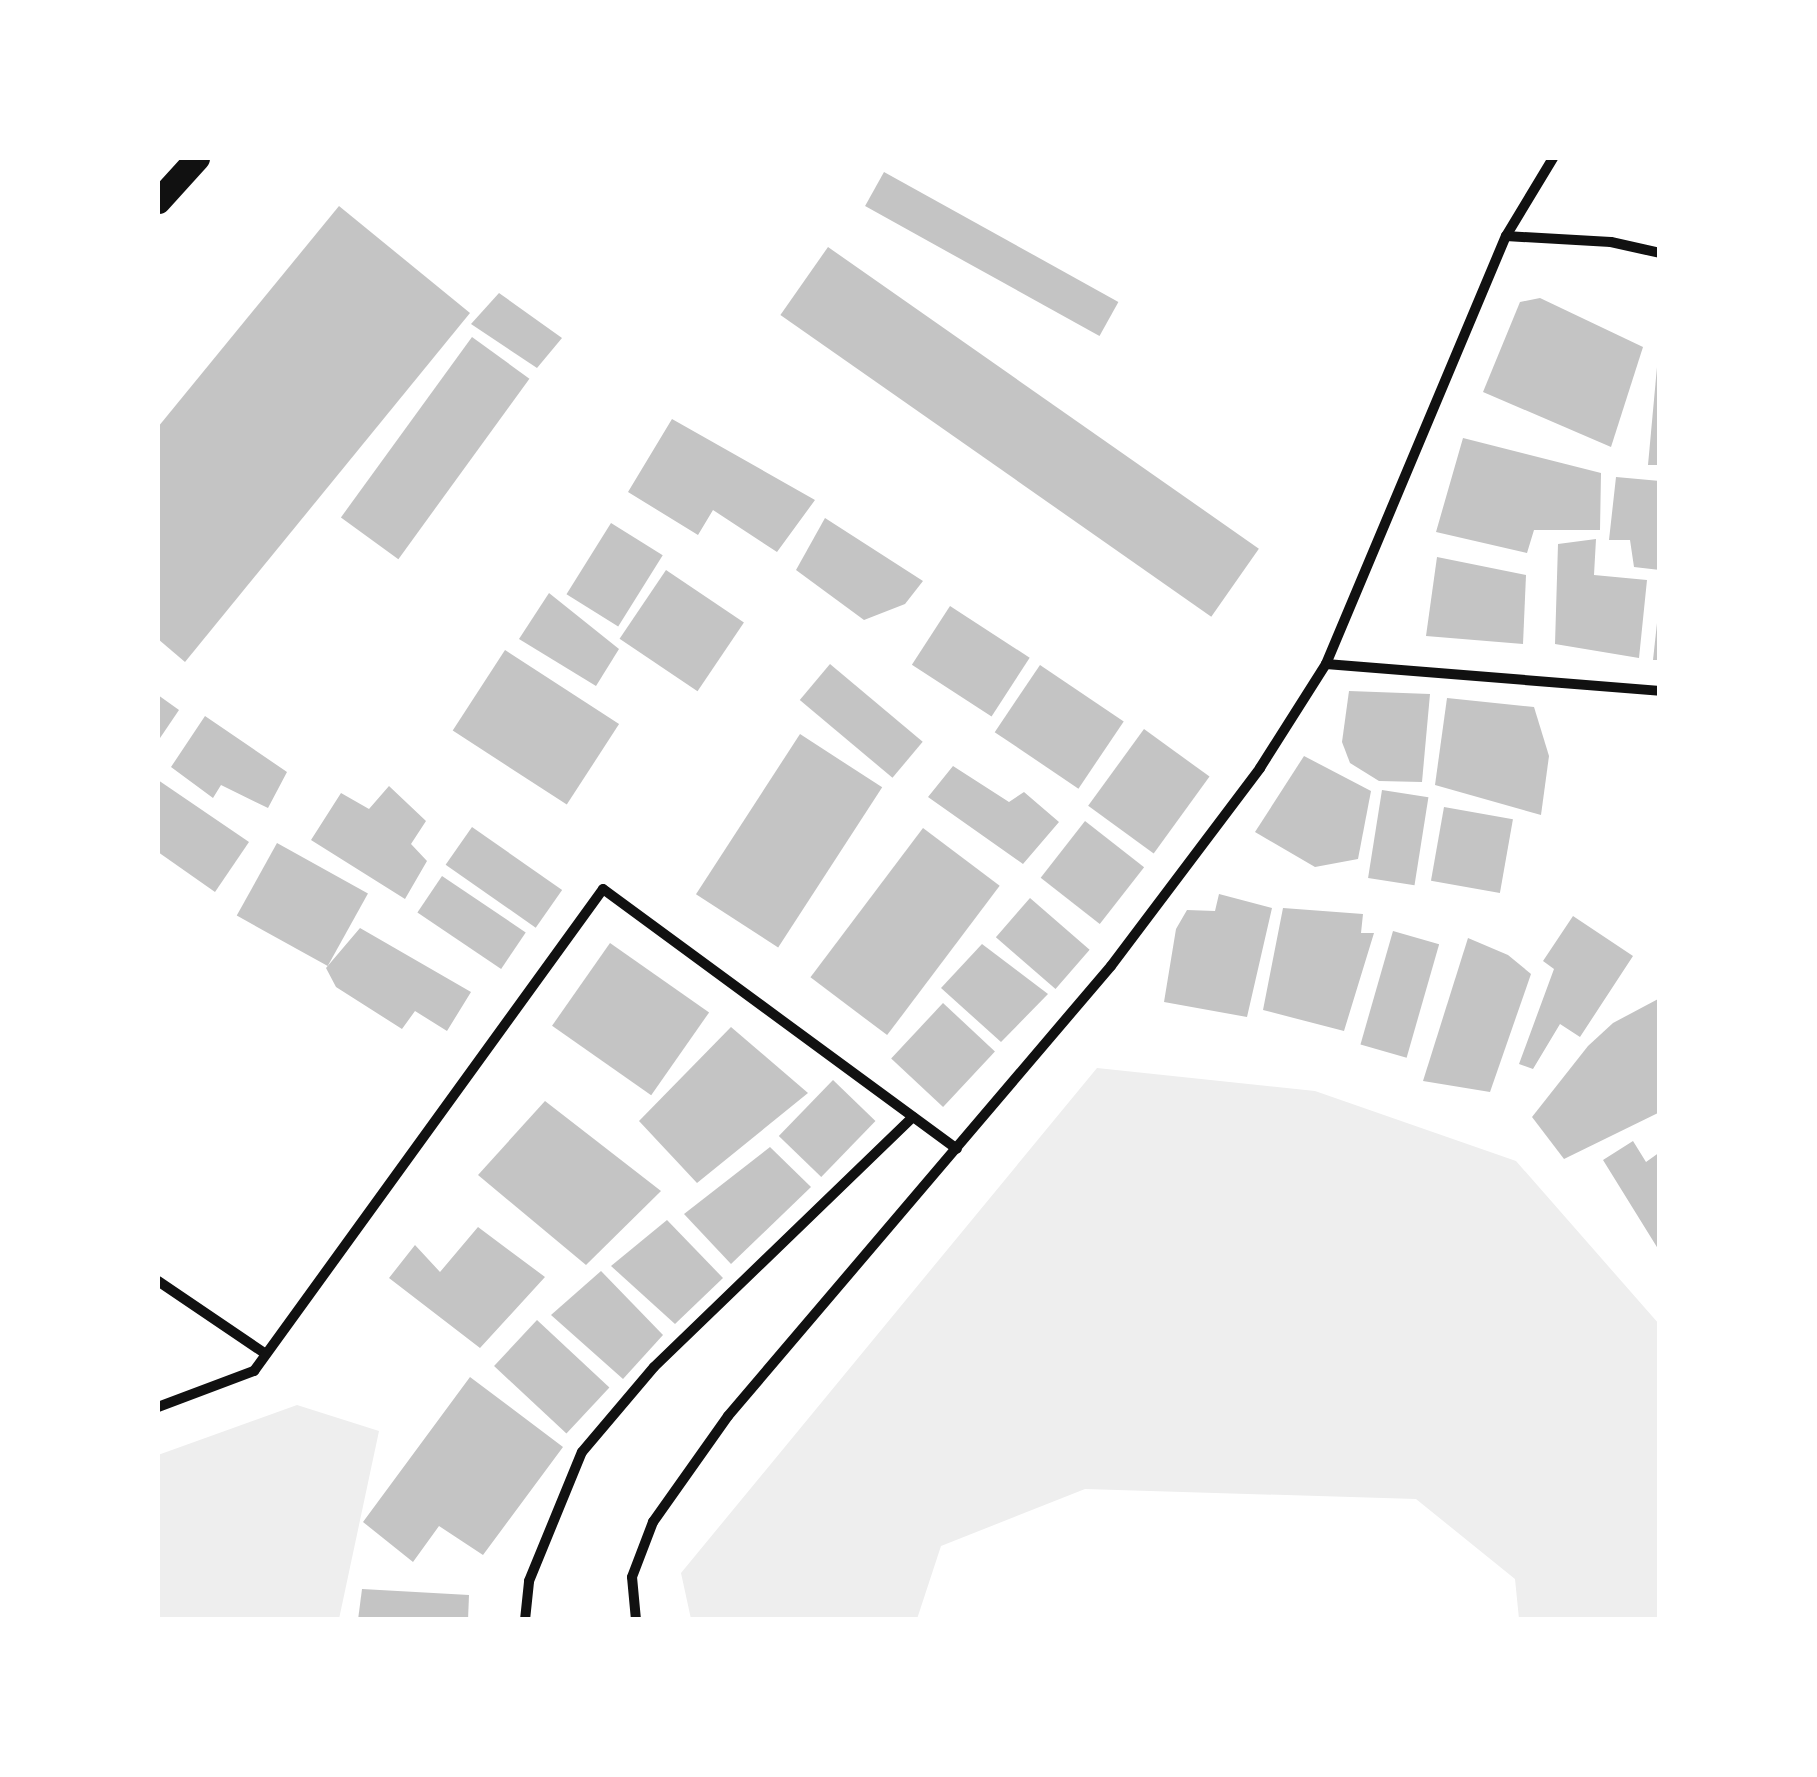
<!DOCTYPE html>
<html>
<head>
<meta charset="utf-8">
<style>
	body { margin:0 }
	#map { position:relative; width:1817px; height:1777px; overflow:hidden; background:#fff; font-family:"Space Grotesk",sans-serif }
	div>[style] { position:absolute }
	.green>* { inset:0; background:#eee }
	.building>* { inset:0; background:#c4c4c4; transform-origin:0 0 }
	.minor>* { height:10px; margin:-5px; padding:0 5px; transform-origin:5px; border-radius:5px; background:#111 }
	.primary>* { height:25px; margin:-12.5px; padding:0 12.5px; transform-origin:12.5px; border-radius:12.5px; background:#111 }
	span { translate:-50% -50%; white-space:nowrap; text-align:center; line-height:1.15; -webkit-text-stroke:8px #fff; paint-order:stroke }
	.frame { position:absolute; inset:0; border:160px solid #fff; pointer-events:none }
</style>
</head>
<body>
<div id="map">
	<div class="green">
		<i style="clip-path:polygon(1097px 1068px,1315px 1091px,1516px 1161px,1659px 1324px,1659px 1619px,1519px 1619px,1515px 1579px,1416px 1499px,1085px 1489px,941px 1546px,917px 1619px,691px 1619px,681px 1573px)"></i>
		<i style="clip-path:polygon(297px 1405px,379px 1431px,339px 1619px,158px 1619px,158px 1455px)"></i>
	</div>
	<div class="building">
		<i style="left:884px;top:172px;width:268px;height:39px;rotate:29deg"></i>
		<i style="clip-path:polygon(339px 206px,470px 313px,185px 662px,158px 639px,158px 427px)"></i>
		<i style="left:828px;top:247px;width:526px;height:83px;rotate:35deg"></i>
		<i style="clip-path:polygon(499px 293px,562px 338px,537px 368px,471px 324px)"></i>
		<i style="clip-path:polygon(1540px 298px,1643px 347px,1611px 447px,1483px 392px,1520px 302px)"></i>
		<i style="left:472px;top:337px;width:71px;height:223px;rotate:36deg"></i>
		<i style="clip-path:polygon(1657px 367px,1660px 367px,1660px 465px,1648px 465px)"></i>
		<i style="clip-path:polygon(672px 419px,815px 500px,777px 552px,713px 510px,698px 535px,628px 492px)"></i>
		<i style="clip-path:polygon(1463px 438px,1601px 473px,1600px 530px,1534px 530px,1527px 553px,1436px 532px)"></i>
		<i style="clip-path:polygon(1616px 477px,1660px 481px,1660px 570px,1634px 567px,1630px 540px,1609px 540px)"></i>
		<i style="clip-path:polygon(825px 518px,923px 581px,905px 604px,864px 620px,796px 570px)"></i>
		<i style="left:611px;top:523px;width:61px;height:84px;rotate:32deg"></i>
		<i style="clip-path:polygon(1596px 539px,1594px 575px,1647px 580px,1639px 658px,1555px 644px,1558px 544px)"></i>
		<i style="clip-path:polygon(1437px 557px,1526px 575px,1523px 644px,1426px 636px)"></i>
		<i style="left:666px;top:570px;width:94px;height:83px;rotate:34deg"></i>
		<i style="clip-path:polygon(549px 593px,619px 649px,596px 686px,519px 639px)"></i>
		<i style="left:950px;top:606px;width:95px;height:70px;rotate:33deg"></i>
		<i style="clip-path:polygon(1657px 623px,1660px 624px,1660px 660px,1653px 660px)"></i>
		<i style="left:505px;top:650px;width:136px;height:96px;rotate:33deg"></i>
		<i style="left:830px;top:664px;width:121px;height:47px;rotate:40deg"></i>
		<i style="left:1040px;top:665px;width:101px;height:81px;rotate:34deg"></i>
		<i style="clip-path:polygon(1349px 691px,1430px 694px,1422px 782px,1379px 781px,1350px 763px,1342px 742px)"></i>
		<i style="clip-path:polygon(158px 695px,179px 710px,158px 741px)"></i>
		<i style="clip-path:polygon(1447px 698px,1534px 707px,1549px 756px,1541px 815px,1435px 785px)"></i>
		<i style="clip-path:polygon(205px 716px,287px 772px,268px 808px,221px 785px,213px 798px,171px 767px)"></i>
		<i style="left:1144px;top:729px;width:81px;height:95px;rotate:36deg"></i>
		<i style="left:800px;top:734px;width:98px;height:191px;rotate:33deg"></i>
		<i style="clip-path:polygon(1304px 756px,1371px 791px,1358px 859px,1315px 867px,1255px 832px)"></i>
		<i style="clip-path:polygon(953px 766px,1009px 802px,1024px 792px,1059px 822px,1023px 864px,928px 797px)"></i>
		<i style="clip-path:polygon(158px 780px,249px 842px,215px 892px,158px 852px)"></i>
		<i style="clip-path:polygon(389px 786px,426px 821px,411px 844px,427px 861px,405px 899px,311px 840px,341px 793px,369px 809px)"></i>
		<i style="left:1382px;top:790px;width:47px;height:89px;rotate:9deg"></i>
		<i style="left:1444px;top:807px;width:70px;height:75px;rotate:10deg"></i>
		<i style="left:1085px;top:821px;width:75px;height:72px;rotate:38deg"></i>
		<i style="left:472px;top:827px;width:110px;height:46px;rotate:35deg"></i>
		<i style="left:923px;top:828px;width:96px;height:187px;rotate:37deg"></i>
		<i style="left:277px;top:843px;width:104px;height:83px;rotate:29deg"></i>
		<i style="left:442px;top:876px;width:101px;height:44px;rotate:34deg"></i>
		<i style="clip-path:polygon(1219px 894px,1272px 908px,1247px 1017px,1164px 1002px,1176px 929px,1187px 910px,1215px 911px)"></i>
		<i style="left:1030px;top:898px;width:79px;height:52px;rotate:41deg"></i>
		<i style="clip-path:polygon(1283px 908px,1363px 914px,1361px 933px,1374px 933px,1344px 1031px,1263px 1010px)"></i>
		<i style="clip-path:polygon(1573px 916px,1633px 956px,1580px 1037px,1560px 1024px,1533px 1069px,1519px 1064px,1554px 969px,1543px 961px)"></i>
		<i style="clip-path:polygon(360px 928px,471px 992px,447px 1031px,415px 1011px,402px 1029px,336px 987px,326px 968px)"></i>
		<i style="left:1393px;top:931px;width:48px;height:118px;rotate:16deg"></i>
		<i style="clip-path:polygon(1468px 938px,1508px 955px,1531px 974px,1490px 1092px,1423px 1081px)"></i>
		<i style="left:610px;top:943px;width:121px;height:101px;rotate:35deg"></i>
		<i style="clip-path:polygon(982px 944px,1048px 994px,1001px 1042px,941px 988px)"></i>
		<i style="clip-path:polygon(1660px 998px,1660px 1112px,1564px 1159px,1532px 1117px,1588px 1046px,1613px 1023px)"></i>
		<i style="left:943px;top:1003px;width:71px;height:76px;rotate:43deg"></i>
		<i style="clip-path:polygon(731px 1027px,808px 1093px,697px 1183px,639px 1121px)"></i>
		<i style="left:833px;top:1080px;width:59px;height:78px;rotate:44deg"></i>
		<i style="clip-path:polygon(545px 1101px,661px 1191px,586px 1265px,478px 1175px)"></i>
		<i style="clip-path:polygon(1633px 1141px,1646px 1162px,1660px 1152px,1660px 1252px,1603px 1160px)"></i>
		<i style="clip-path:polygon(770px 1147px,811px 1187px,731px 1264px,684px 1214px)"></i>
		<i style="clip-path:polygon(667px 1220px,723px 1278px,675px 1324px,611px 1266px)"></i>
		<i style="clip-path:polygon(478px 1227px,545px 1277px,480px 1348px,389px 1278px,415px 1245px,440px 1272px)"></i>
		<i style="clip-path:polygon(601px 1271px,663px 1335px,623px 1379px,551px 1315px)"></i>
		<i style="left:537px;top:1320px;width:99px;height:63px;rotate:43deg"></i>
		<i style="clip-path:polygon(470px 1377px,563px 1447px,483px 1555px,439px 1526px,413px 1562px,363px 1522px)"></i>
		<i style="clip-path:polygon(362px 1589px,469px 1595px,468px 1620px,358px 1620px)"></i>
	</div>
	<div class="minor">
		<i style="left:1506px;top:236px;width:105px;rotate:3.3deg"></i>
		<i style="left:1611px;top:242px;width:50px;rotate:12.7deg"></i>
		<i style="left:1326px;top:664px;width:335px;rotate:4.6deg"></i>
		<i style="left:158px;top:1281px;width:130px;rotate:34.1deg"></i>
		<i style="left:158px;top:1407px;width:103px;rotate:-20.6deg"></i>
		<i style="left:254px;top:1371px;width:595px;rotate:-54.09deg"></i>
		<i style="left:603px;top:889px;width:439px;rotate:36.3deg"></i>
		<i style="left:525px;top:1620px;width:39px;rotate:-84deg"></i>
		<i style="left:529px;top:1581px;width:139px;rotate:-67.7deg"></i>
		<i style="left:582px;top:1452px;width:111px;rotate:-49.7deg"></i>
		<i style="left:654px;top:1367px;width:360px;rotate:-44deg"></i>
		<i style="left:636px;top:1620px;width:43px;rotate:-95.3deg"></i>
		<i style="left:632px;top:1577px;width:59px;rotate:-69.1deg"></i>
		<i style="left:653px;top:1522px;width:130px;rotate:-54.7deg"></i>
		<i style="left:728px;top:1416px;width:591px;rotate:-49.6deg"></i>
		<i style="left:1111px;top:966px;width:248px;rotate:-53deg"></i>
		<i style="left:1260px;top:768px;width:123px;rotate:-57.6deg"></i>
		<i style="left:1326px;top:664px;width:464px;rotate:-67.2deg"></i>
		<i style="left:1506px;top:236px;width:91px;rotate:-58.9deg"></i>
	</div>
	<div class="primary">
		<i style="left:158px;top:201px;width:58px;rotate:-47.8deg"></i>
	</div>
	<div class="frame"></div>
</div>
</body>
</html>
